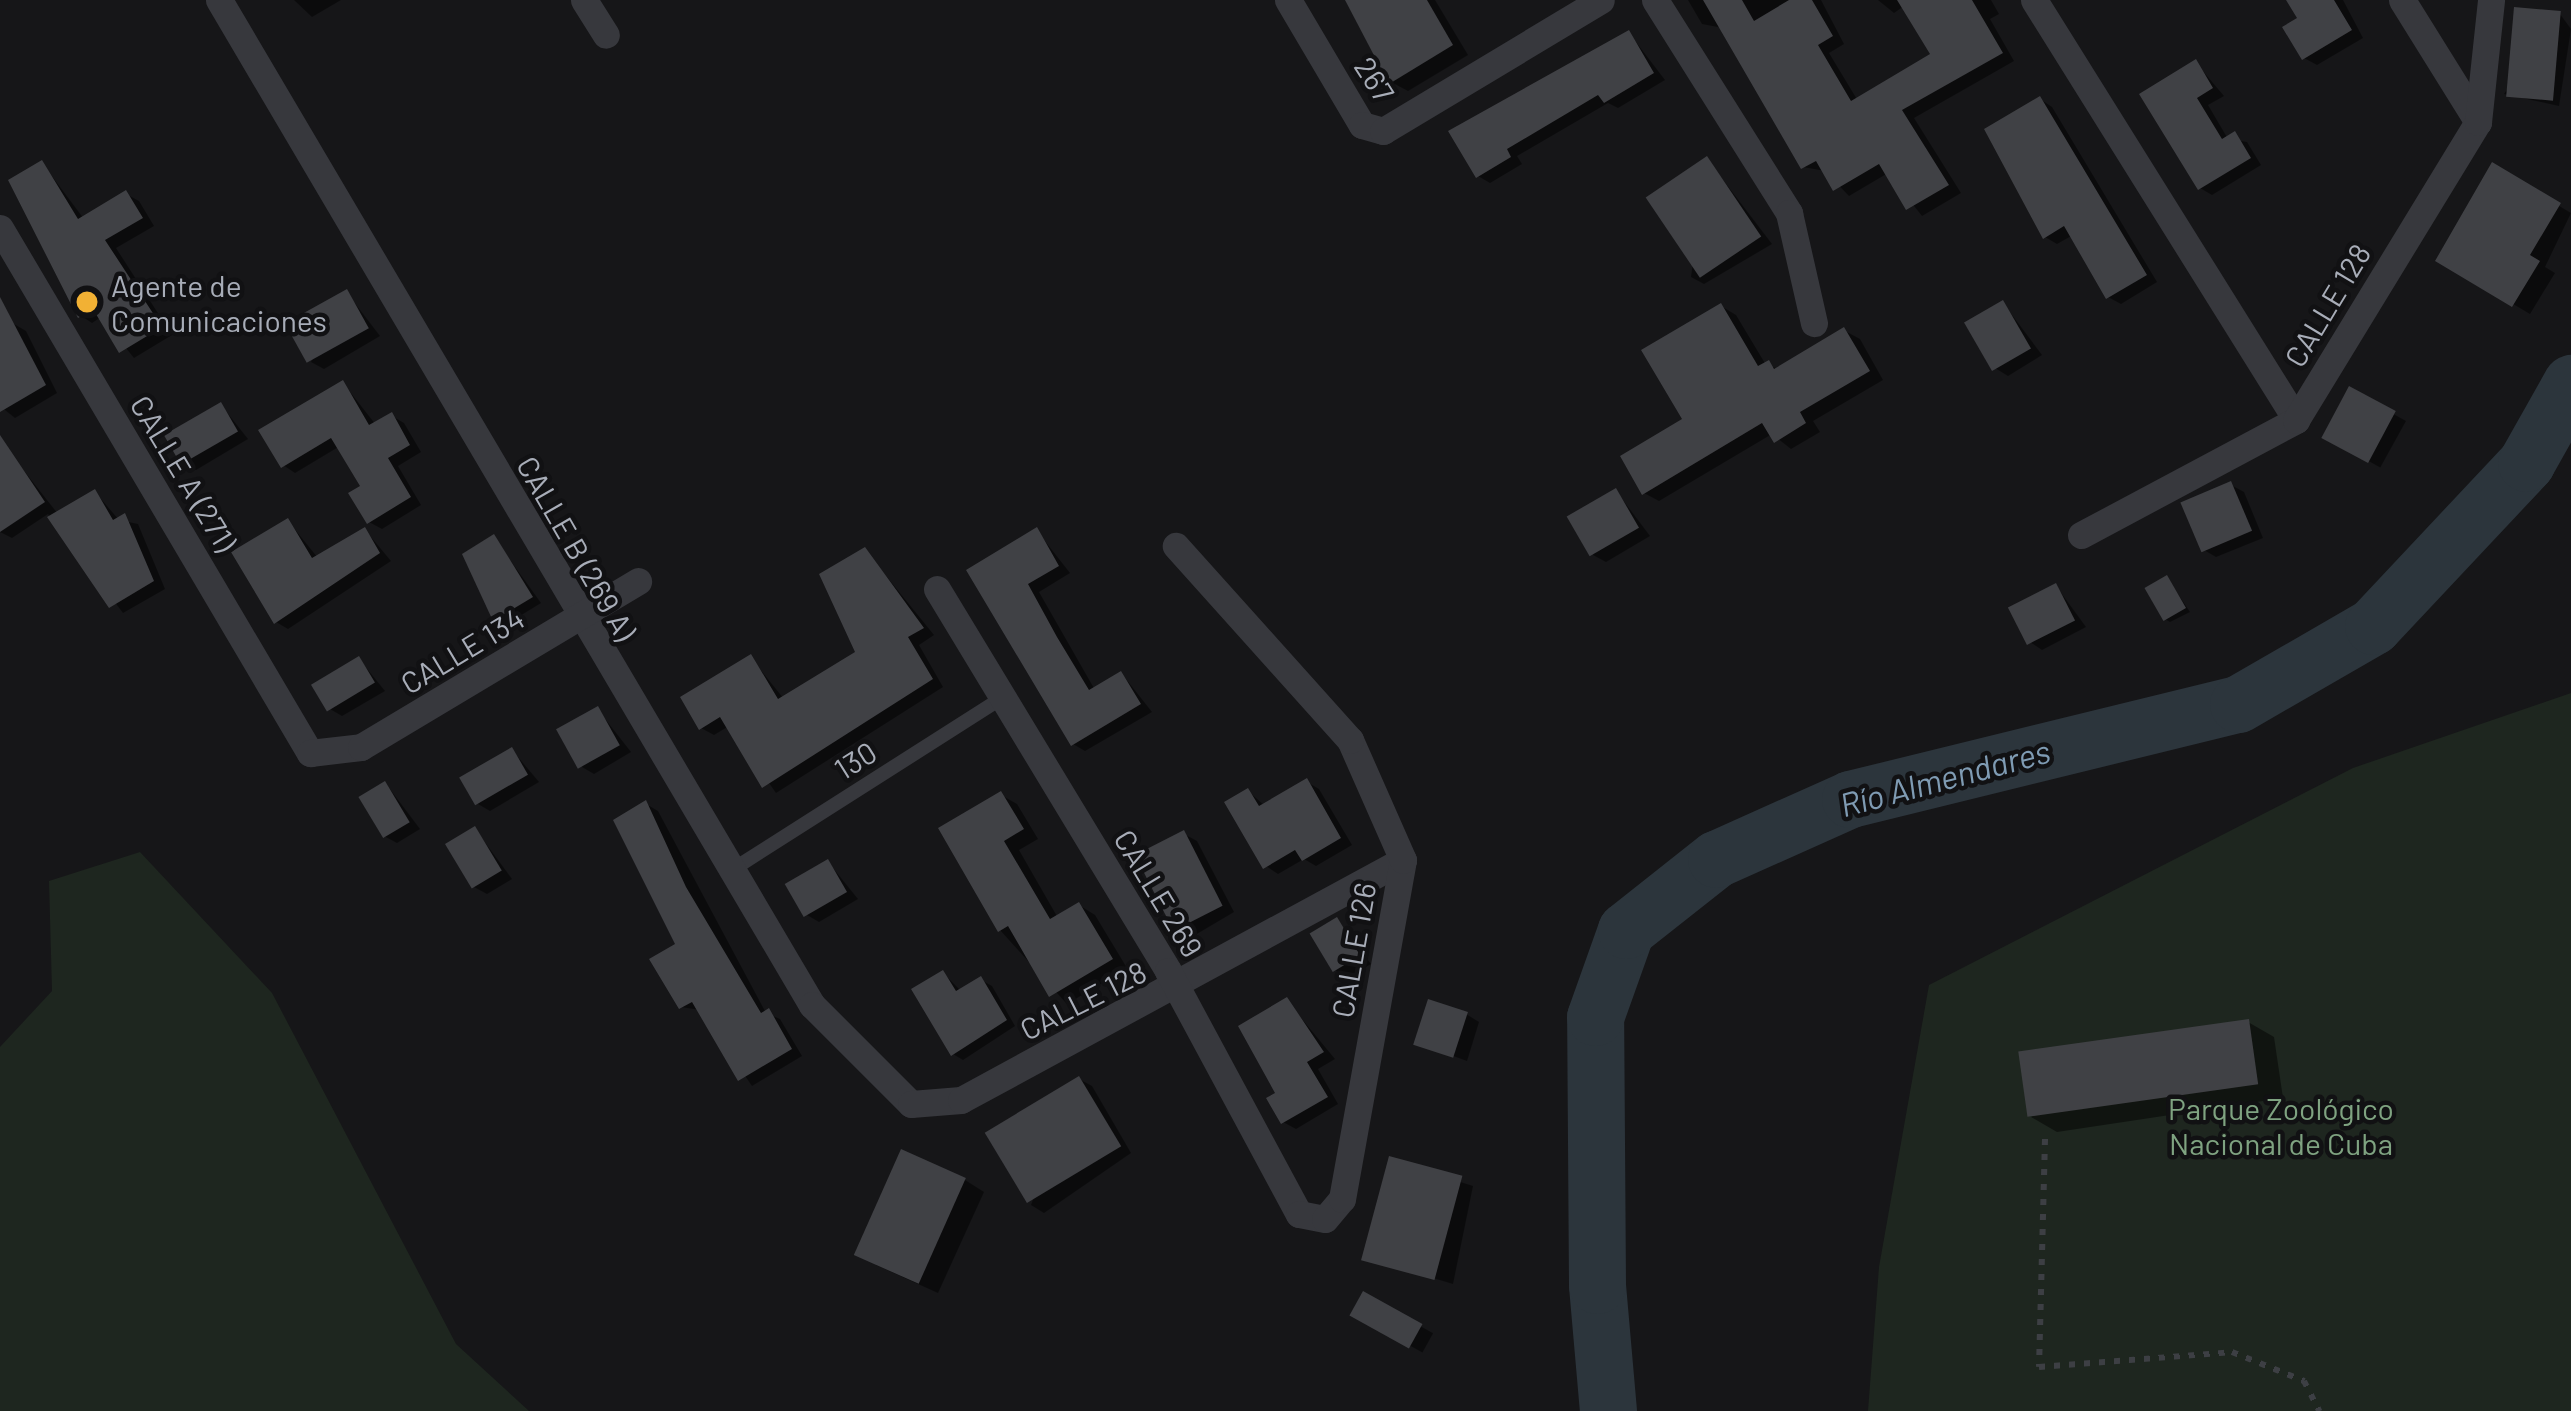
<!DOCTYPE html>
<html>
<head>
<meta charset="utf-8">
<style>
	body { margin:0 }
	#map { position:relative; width:2571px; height:1411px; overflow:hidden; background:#161618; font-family:Barlow,sans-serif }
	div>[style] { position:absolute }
	.green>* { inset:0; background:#1e261f }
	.shadow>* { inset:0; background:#0007; transform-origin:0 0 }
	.river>* { height:57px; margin:-28.5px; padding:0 28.5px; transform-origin:28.5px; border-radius:28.5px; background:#2c353c }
	.building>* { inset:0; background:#404145; transform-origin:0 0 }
	.path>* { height:6px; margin-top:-3px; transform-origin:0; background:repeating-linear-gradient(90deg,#3d3f44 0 6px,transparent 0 15px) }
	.lane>* { height:14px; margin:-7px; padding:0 7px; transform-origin:7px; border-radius:7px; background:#37383d }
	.street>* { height:27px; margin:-13.5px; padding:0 13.5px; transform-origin:13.5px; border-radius:13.5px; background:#37383d }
	.dots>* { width:33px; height:33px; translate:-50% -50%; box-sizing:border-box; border:6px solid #111113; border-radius:50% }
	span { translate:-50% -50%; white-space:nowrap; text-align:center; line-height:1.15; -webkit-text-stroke:9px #111113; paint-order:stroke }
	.street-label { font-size:30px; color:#a8adb8 }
	.poi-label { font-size:30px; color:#a8adb8 }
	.left { translate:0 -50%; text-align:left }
	.park-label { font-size:30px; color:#7fa381 }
	.water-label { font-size:33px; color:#7f9bb3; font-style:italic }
</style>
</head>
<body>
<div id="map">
	<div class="green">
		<i style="clip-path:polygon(2571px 693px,2571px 1411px,1868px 1411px,1879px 1267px,1929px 985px,2353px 768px)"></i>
		<i style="clip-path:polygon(140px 852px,272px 993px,456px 1344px,529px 1411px,0 1411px,0 1047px,52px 991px,49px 881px)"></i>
	</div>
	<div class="shadow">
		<i style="clip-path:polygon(294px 0,341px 0,312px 17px)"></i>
		<i style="clip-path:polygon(1347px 0,1435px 0,1468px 55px,1408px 91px,1391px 82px)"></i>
		<i style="clip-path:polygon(1688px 0,1821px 0,1844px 44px,1829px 53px,1858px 101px,1934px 55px,1904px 6px,1894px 13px,1878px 0,1991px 0,1999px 14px,1990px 19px,2014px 61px,1914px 118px,1961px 193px,1922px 216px,1888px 173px,1849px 196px,1825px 171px,1803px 167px,1723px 28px,1702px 24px)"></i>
		<i style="clip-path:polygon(2290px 0,2343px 0,2363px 38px,2317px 65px,2304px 58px,2301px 20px)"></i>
		<i style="clip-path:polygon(2560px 14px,2571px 29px,2559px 106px,2504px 94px)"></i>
		<i style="clip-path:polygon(1629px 33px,1665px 80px,1618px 108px,1608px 103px,1517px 156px,1522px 164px,1490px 183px,1478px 176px)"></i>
		<i style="clip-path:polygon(2196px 63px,2224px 96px,2208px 105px,2228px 139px,2247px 142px,2261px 165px,2212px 195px,2200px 188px,2143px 95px)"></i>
		<i style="clip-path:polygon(2040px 99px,2052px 107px,2157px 282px,2121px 304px,2108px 297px,2073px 235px,2057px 244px,2045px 237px)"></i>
		<i style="clip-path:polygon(1707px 159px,1772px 244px,1704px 284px,1691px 277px)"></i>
		<i style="clip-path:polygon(42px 163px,84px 219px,126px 194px,139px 201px,154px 226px,116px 248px,172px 335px,134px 358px,101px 317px,92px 323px,80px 315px)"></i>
		<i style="clip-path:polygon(2493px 167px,2571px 213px,2545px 267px,2555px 273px,2530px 314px,2439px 260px)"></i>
		<i style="clip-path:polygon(347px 293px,380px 336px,324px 369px,311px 362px)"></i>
		<i style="clip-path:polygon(2003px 303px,2042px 355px,2008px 376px,1995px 368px)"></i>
		<i style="clip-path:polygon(1721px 306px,1736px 315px,1766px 365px,1779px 369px,1845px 331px,1860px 339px,1883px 380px,1813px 421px,1820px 432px,1791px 449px,1772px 434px,1659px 501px,1644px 493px,1686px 420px)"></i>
		<i style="clip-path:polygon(14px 324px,26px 331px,57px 393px,15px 418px,0 406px,0 332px)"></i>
		<i style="clip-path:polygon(343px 383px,376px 425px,392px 416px,404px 423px,421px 452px,398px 466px,421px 505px,382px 529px,369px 522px,364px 487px,340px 446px,295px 473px,283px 465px)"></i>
		<i style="left:2350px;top:390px;width:64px;height:53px;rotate:29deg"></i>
		<i style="clip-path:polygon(221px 405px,248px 439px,196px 470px,184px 463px)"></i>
		<i style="clip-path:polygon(10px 453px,58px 514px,95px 492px,119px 520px,138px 524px,165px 589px,123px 613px,48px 514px,12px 538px,0 532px,0 460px)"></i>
		<i style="clip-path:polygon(2231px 485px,2244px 492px,2263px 538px,2216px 557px,2204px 550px)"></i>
		<i style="clip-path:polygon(1616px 491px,1650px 536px,1606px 562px,1593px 555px)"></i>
		<i style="clip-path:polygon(288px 521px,318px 558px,365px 530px,391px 561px,288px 629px,276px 622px)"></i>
		<i style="clip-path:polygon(1037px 531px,1070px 573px,1039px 592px,1095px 690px,1122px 674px,1152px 712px,1085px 751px,1073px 744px,970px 571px)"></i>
		<i style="clip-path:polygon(494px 538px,541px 603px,505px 625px,496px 619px)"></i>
		<i style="clip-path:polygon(865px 550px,934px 635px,919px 645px,943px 687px,776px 793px,729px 726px,714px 735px,701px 728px,751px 658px,784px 699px,859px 654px)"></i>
		<i style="clip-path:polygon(2167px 578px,2190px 612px,2170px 622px,2165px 619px)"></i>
		<i style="clip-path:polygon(2056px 586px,2086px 627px,2042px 650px,2030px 642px)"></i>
		<i style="clip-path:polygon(359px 659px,385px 691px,342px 716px,330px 709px)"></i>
		<i style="clip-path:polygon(598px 710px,631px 752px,594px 774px,582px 767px)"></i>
		<i style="clip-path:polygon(512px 750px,539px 782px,490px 811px,478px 804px)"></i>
		<i style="clip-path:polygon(1307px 782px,1319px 789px,1352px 845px,1316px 866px,1304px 859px,1278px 874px,1266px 866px,1248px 791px,1265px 806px)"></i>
		<i style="clip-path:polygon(386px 784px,420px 829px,397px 843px,384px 836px)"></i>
		<i style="clip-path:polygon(1001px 795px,1017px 804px,1038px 839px,1019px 850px,1058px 918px,1079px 905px,1095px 915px,1127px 968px,1067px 1004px,1000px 930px)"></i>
		<i style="clip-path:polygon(646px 804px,658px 811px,766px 1013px,780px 1019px,802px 1056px,752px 1086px,700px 1010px,681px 1007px,678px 945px)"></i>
		<i style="clip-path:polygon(475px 829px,512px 879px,487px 894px,474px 887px)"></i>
		<i style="clip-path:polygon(1184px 834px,1197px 841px,1234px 912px,1190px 938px,1177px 931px)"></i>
		<i style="clip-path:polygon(828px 862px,858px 899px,819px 922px,807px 915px)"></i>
		<i style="clip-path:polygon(1337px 921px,1371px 964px,1348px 977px,1335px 970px)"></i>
		<i style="clip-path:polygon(943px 973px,961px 991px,981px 980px,992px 986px,1015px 1026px,963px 1060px,953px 1054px)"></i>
		<i style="clip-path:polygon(1287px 1001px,1335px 1059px,1318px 1069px,1338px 1104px,1296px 1129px,1283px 1122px,1279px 1094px)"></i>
		<i style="clip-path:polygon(1466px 1014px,1479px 1022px,1467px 1061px,1418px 1043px)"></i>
		<i style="clip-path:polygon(2248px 1022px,2274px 1037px,2283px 1098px,2057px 1132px,2031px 1117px)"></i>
		<i style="clip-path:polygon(1079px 1079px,1092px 1086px,1131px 1153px,1044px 1213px,1031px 1205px)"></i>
		<i style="clip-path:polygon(1391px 1160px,1473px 1186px,1453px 1284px,1374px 1260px)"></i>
		<i style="clip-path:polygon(965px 1180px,984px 1192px,938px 1293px,876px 1265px)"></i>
		<i style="left:1364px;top:1295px;width:79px;height:22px;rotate:29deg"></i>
	</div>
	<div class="river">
		<i style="left:1608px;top:1411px;width:126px;rotate:-95deg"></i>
		<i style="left:1597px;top:1285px;width:268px;rotate:-90.4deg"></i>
		<i style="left:1595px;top:1017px;width:92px;rotate:-70.4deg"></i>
		<i style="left:1626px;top:930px;width:115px;rotate:-38.3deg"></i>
		<i style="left:1716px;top:859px;width:147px;rotate:-24.1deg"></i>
		<i style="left:1850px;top:799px;width:399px;rotate:-13.8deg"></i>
		<i style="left:2238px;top:704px;width:156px;rotate:-30deg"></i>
		<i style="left:2373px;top:626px;width:224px;rotate:-46.8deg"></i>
		<i style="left:2526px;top:463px;width:92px;rotate:-60.6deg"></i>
	</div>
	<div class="building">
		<i style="clip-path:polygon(1345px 0,1427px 0,1453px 45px,1389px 84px)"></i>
		<i style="clip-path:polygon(1703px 0,1742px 0,1754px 21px,1789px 0,1812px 0,1833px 36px,1818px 45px,1851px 101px,1930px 54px,1897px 0,1972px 0,2003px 53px,1902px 110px,1949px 185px,1906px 210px,1879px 164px,1833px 191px,1816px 161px,1801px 169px)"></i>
		<i style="clip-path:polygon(2286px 0,2334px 0,2352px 30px,2302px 60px,2282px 27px,2297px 18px)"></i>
		<i style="left:2514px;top:7px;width:47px;height:90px;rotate:5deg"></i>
		<i style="clip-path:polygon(1629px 30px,1654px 73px,1604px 103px,1598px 95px,1507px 149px,1511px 157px,1476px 178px,1448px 131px)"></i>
		<i style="clip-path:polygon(2196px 59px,2213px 88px,2197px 98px,2222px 139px,2235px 131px,2251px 158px,2198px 190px,2139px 94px)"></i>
		<i style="clip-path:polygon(2040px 96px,2147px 275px,2106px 299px,2064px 226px,2043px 239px,1984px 129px)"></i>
		<i style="left:1707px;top:156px;width:97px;height:74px;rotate:56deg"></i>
		<i style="clip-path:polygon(42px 160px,78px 219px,126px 190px,143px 218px,105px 240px,162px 327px,119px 353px,93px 309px,78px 318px,8px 180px)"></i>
		<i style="clip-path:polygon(2492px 162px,2561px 203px,2530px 255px,2540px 261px,2512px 307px,2435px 261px)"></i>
		<i style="left:347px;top:289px;width:45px;height:71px;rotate:61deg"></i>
		<i style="clip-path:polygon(0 297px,46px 385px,0 412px)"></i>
		<i style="left:2003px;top:300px;width:56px;height:45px;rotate:60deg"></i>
		<i style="clip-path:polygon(1721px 303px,1758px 366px,1769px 360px,1774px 369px,1844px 327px,1870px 371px,1800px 412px,1806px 423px,1774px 443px,1762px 423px,1642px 495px,1620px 456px,1682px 419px,1641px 350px)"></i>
		<i style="clip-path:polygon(343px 380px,369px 425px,392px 412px,410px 445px,388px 458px,411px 497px,367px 524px,348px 493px,360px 486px,331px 438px,281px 468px,258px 430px)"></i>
		<i style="left:2349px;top:386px;width:53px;height:59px;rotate:28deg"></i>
		<i style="left:221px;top:402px;width:34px;height:66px;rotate:60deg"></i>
		<i style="clip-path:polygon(0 435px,45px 502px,0 532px)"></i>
		<i style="left:2231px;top:481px;width:54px;height:55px;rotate:67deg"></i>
		<i style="left:1616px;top:488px;width:46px;height:57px;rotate:60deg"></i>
		<i style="clip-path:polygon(95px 489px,113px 520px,125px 513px,154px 581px,109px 608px,47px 517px)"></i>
		<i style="clip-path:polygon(288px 518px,312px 558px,365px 527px,380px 553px,274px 624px,231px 552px)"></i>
		<i style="clip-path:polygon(1037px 527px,1059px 566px,1028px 584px,1057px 637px,1089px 690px,1121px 671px,1141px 704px,1071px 746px,966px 570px)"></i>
		<i style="clip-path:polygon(494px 534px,533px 597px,493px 621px,462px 554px)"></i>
		<i style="clip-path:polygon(865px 547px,924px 628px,908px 637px,933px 679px,762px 788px,720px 717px,699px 730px,680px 697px,751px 654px,778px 699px,855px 652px,819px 574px)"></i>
		<i style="left:2167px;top:575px;width:38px;height:26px;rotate:60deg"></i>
		<i style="left:2056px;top:583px;width:42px;height:54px;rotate:63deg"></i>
		<i style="left:359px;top:656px;width:31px;height:56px;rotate:59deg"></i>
		<i style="left:598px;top:706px;width:45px;height:48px;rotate:61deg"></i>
		<i style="left:512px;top:747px;width:32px;height:61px;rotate:60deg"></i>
		<i style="clip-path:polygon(1307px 778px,1341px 838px,1302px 861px,1295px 850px,1263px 869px,1224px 802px,1248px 788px,1259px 806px)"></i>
		<i style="left:385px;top:781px;width:48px;height:31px;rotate:59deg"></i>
		<i style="clip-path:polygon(1001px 791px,1024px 829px,1004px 841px,1050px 919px,1079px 902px,1113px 959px,1049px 997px,1008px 926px,998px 932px,938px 828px)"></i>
		<i style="clip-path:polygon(646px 800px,686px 887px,761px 1013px,769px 1008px,792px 1049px,738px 1081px,692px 1002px,679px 1009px,649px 959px,675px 944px,613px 820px)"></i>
		<i style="left:475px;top:826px;width:52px;height:35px;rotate:59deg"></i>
		<i style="left:1184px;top:830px;width:85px;height:55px;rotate:63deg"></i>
		<i style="left:828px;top:859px;width:38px;height:50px;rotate:60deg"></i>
		<i style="left:1337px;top:917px;width:45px;height:32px;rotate:59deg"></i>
		<i style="clip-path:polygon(943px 970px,956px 991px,981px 976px,1007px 1020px,951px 1056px,911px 989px)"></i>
		<i style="clip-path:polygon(1287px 997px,1324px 1052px,1307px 1062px,1328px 1097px,1281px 1124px,1266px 1098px,1275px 1093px,1238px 1026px)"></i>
		<i style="left:1428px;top:999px;width:42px;height:48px;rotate:18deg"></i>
		<i style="left:2249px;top:1019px;width:66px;height:233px;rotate:82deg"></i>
		<i style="left:1079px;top:1076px;width:82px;height:110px;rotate:59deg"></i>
		<i style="left:901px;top:1149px;width:71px;height:116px;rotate:24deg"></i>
		<i style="left:1389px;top:1156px;width:76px;height:108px;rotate:15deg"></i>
		<i style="left:1363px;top:1291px;width:68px;height:28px;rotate:29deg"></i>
	</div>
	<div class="path">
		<i style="left:2045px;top:1139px;width:228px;rotate:91.5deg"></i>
		<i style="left:2039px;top:1367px;width:194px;rotate:-4.4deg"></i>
		<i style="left:2232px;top:1352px;width:78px;rotate:21.9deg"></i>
		<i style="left:2304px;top:1381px;width:34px;rotate:63deg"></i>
	</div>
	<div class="lane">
		<i style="left:735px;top:868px;width:318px;rotate:-32.5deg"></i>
	</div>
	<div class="street">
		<i style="left:219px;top:0;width:1167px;rotate:59.46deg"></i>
		<i style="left:812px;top:1005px;width:140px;rotate:45deg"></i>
		<i style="left:911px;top:1104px;width:50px;rotate:-4.6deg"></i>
		<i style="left:961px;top:1100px;width:503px;rotate:-28.5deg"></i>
		<i style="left:584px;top:0;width:41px;rotate:57.8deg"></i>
		<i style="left:1288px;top:0;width:145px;rotate:59.4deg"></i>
		<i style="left:1362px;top:125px;width:22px;rotate:16deg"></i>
		<i style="left:1383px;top:131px;width:254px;rotate:-31deg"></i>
		<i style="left:1655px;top:0;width:252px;rotate:57.8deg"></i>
		<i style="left:1789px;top:213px;width:113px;rotate:77.2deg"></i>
		<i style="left:2034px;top:0;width:495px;rotate:58deg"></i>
		<i style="left:2402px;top:0;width:144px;rotate:58.1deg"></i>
		<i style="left:0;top:228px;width:610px;rotate:59.44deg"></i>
		<i style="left:310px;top:753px;width:51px;rotate:-6.7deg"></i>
		<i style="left:361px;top:747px;width:323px;rotate:-30.9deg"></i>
		<i style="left:2081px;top:535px;width:244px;rotate:-28.1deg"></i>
		<i style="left:2296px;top:420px;width:349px;rotate:-58.6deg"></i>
		<i style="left:2478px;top:122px;width:123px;rotate:-83.9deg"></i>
		<i style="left:937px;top:589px;width:446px;rotate:58.8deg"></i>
		<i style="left:1168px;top:971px;width:276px;rotate:61.7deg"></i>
		<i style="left:1299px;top:1214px;width:26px;rotate:11deg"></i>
		<i style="left:1325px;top:1219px;width:26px;rotate:-50deg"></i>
		<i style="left:1342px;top:1199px;width:344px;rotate:-79.8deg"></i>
		<i style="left:1403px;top:860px;width:131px;rotate:-113.8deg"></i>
		<i style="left:1350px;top:740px;width:261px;rotate:-131.9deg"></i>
	</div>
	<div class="dots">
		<i style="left:87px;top:302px;background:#f2b134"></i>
	</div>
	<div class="street-label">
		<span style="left:1375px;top:79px;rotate:57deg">267</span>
		<span style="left:2327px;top:305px;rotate:-59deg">CALLE 128</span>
		<span style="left:184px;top:473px;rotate:59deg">CALLE A (271)</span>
		<span style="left:577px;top:548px;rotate:60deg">CALLE B (269 A)</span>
		<span style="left:462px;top:650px;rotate:-31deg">CALLE 134</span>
		<span style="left:855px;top:760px;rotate:-32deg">130</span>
		<span style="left:1159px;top:893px;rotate:59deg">CALLE 269</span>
		<span style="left:1353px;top:950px;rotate:-80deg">CALLE 126</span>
		<span style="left:1083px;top:1000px;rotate:-27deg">CALLE 128</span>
	</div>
	<div class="poi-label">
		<span class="left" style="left:111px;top:302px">Agente de<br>Comunicaciones</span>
	</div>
	<div class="park-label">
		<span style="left:2281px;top:1125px">Parque Zoológico<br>Nacional de Cuba</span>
	</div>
	<div class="water-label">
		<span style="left:1945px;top:778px;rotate:-15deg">Río Almendares</span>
	</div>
</div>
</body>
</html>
